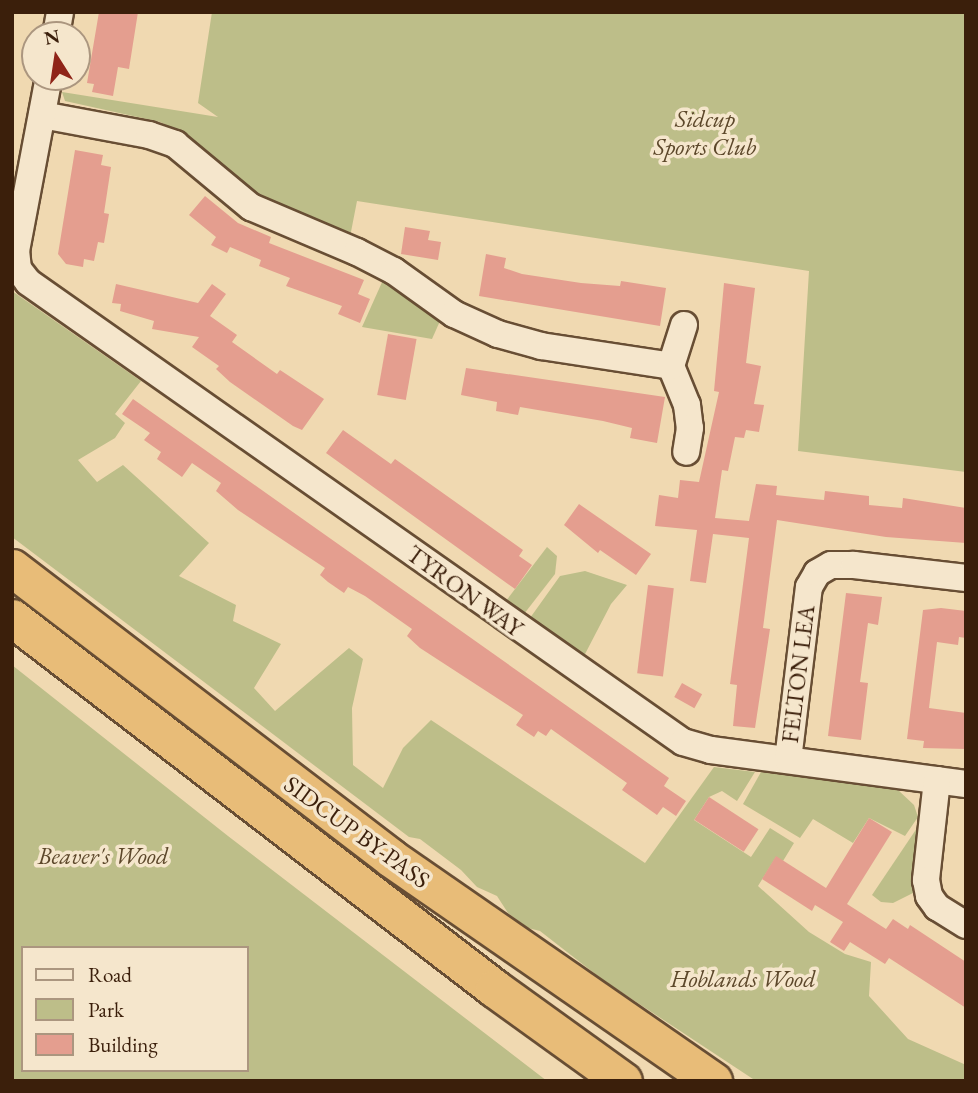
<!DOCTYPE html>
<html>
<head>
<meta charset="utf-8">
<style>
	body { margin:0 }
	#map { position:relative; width:978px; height:1093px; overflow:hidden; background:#f0d9b1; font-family:"EB Garamond",serif }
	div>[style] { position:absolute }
	.green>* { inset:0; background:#bdbe89 }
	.building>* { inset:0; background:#e49e8f; transform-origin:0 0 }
	.roads { filter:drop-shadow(2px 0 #684e34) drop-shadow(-2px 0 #684e34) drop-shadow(0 2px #684e34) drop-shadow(0 -2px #684e34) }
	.minor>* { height:26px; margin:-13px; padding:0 13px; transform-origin:13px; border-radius:13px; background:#f5e6cc }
	.highway>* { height:37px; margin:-18.5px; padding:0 18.5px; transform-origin:18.5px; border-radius:18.5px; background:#e8bc78 }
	span { translate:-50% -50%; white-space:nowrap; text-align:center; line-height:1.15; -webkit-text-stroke:7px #f5e6cc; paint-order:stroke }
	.park-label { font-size:24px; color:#5c472a; font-style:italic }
	.street-label { font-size:24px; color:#3b1f0b }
	.frame { position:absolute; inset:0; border:14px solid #3b1f0b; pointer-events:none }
	.legend { position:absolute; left:21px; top:946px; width:228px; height:126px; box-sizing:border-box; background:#f5e6cc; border:2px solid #ab967f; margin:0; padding:9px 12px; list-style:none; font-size:21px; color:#3b1f0b }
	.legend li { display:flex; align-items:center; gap:14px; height:35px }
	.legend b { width:35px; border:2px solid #ab967f }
	.north { position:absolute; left:21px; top:21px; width:70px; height:70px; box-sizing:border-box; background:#f5e6cc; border:2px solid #ab967f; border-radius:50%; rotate:348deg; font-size:19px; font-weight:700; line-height:28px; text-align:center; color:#3b1f0b }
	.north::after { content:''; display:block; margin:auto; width:24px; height:32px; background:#8f2418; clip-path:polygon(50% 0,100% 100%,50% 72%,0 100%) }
</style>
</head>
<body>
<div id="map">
	<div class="green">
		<i style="clip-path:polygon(212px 12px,966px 12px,966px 472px,798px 451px,809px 271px,357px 201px,350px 237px,247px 191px,184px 133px,160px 122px,65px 101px,62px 92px,218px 117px,198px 103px)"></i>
		<i style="clip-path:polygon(383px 280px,440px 321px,432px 339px,362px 327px)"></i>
		<i style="clip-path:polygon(12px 291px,141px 381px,115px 414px,125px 423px,115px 438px,78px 460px,97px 482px,123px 465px,209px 543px,179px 576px,236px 605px,233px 621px,281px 644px,254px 688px,275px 711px,349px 648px,363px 659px,352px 708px,353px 765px,383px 788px,403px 748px,431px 720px,645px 863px,714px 767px,755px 772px,737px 801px,722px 791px,709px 797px,694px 820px,751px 857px,770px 828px,794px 843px,783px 861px,776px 857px,758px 886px,809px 932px,845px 954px,871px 962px,869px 996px,908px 1039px,966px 1065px,966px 1081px,756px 1081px,603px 980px,540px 931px,528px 928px,508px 913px,497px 896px,477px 887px,461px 870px,420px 839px,409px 837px,20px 543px,12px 537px)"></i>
		<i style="clip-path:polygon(547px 547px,557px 556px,555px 574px,524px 614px,506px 601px)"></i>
		<i style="clip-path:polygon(585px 571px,627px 585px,611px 604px,584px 656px,530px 618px,560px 576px)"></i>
		<i style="clip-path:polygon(evenodd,12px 665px,228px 836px,547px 1081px,12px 1081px,12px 665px,23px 948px,247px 948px,247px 1070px,23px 1070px,23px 948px)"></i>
		<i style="clip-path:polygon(761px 772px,898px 790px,914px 805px,918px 817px,905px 836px,869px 818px,853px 843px,813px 819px,800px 838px,743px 804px)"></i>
		<i style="clip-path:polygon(917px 828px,913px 893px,893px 903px,881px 902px,872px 895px)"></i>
	</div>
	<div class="building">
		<i style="clip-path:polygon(99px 12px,138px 12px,129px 69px,118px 67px,113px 96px,92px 92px,94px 84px,87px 83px)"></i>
		<i style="clip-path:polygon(75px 150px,103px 155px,101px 165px,111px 167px,104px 213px,109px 214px,104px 243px,98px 242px,94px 261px,84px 259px,83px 267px,66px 264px,58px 254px)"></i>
		<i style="clip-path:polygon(205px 196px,238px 223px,271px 237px,269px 243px,364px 280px,358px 294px,370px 299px,360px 323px,338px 314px,342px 306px,286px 286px,290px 278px,259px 266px,261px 260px,230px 247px,227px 253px,211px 245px,216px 237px,189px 215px)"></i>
		<i style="clip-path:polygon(405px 227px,430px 231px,428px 240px,441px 242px,438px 260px,401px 254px)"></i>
		<i style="clip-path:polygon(486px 254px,506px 258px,504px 268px,522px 274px,581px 283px,620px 286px,621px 281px,666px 288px,660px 326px,479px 296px)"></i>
		<i style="clip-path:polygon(724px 283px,755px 288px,746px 363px,761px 366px,754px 404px,764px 405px,759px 432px,746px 430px,744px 438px,735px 437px,728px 471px,722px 470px,715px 518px,749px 521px,756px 484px,777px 486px,776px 495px,794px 497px,824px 500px,825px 491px,869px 496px,869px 505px,902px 508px,903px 498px,966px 508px,966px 543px,886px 537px,777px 520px,763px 628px,770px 629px,755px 728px,733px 726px,737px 685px,730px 684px,749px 538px,713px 534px,706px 583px,690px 581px,697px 530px,655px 526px,659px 495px,678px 498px,680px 480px,699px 482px,719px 392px,714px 391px)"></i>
		<i style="clip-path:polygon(116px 284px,198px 303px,212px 284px,226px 294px,210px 316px,237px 335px,232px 342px,277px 374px,280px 370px,324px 399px,302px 430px,293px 426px,230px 382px,216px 369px,219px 366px,192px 347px,199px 337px,152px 329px,154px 321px,120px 311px,121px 304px,112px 303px)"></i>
		<i style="left:388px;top:334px;width:29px;height:62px;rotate:10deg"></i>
		<i style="clip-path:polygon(466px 368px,665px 397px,657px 443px,630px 438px,632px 428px,603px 421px,520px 407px,518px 415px,496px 411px,497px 402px,461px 395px)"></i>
		<i style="clip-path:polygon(133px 399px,669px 778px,664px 786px,686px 801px,676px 816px,663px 807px,657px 815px,622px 790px,627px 783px,551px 729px,546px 736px,538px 731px,534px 737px,516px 725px,523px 715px,420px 648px,407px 636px,412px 629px,365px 596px,348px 587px,344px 593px,328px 582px,320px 575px,325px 568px,238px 510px,216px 491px,221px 483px,192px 463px,182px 477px,157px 459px,161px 452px,144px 440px,150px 433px,122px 414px)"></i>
		<i style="clip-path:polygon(343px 430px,391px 464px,395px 459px,523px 550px,519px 556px,532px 565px,515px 589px,326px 453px)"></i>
		<i style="clip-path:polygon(579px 504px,651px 554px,636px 575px,600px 550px,598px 553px,564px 525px)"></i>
		<i style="left:648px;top:585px;width:26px;height:89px;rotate:7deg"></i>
		<i style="clip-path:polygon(846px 593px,882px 597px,878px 625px,868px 623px,860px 682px,868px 683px,861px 740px,828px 736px)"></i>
		<i style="clip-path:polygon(941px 608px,966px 611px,966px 638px,959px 637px,958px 645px,937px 642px,929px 708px,966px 713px,966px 749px,923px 748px,924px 741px,907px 739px,923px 610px)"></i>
		<i style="left:682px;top:683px;width:23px;height:16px;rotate:29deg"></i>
		<i style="left:709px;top:797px;width:59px;height:27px;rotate:33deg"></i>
		<i style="clip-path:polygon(869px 818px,892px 832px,847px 904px,886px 929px,893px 919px,908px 929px,910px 925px,966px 962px,966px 1008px,889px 958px,885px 964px,850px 942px,844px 951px,830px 942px,843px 922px,815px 905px,812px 911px,762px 879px,776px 856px,826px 888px)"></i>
	</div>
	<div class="roads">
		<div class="minor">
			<i style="left:56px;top:35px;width:23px;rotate:-80deg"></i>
			<i style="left:42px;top:115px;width:109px;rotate:10.6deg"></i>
			<i style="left:149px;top:135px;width:28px;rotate:19deg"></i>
			<i style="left:175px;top:144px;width:99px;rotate:39.7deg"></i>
			<i style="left:251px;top:207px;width:115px;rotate:23deg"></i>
			<i style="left:357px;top:252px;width:42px;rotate:27.2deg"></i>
			<i style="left:394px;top:271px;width:74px;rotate:35.6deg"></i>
			<i style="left:454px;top:314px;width:48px;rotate:24.4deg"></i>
			<i style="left:498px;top:334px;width:45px;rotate:15.6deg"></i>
			<i style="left:541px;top:346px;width:132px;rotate:8.7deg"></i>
			<i style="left:671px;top:366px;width:42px;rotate:67.7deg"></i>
			<i style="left:687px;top:405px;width:23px;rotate:83deg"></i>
			<i style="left:690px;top:428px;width:24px;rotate:99deg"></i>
			<i style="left:18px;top:269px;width:16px;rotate:52deg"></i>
			<i style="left:28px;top:282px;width:800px;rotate:35.08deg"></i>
			<i style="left:683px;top:742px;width:29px;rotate:16deg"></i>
			<i style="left:711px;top:750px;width:257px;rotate:7.6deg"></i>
			<i style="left:18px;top:269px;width:18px;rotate:-96deg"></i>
			<i style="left:16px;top:251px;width:177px;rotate:-79.3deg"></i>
			<i style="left:671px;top:366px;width:43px;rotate:-72.4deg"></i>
			<i style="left:788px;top:760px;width:174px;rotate:-83.1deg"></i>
			<i style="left:809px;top:587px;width:16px;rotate:-60deg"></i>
			<i style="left:817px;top:573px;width:16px;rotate:-30deg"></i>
			<i style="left:831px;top:565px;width:23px"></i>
			<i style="left:854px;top:565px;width:113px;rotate:6.6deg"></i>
			<i style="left:937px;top:780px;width:101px;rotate:96.3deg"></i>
			<i style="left:926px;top:880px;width:16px;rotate:79deg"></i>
			<i style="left:929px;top:896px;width:14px;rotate:54deg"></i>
			<i style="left:937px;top:907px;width:34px;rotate:32deg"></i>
		</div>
		<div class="highway">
			<i style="left:12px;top:568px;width:477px;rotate:37.4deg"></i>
			<i style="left:391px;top:858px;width:392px;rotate:34.7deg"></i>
			<i style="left:12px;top:618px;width:608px;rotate:37.51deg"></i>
			<i style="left:494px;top:988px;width:159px;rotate:35.8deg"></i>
		</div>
	</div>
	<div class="park-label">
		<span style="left:705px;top:133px">Sidcup<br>Sports Club</span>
		<span style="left:103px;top:856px">Beaver's Wood</span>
		<span style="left:743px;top:979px">Hoblands Wood</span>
	</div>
	<div class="street-label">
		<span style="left:465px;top:591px;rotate:36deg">TYRON WAY</span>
		<span style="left:798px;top:674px;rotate:-83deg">FELTON LEA</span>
		<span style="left:357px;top:832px;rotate:36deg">SIDCUP BY-PASS</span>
	</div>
	<div class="frame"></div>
	<ul class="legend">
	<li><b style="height:9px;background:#f5e6cc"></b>Road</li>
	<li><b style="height:19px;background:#bdbe89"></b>Park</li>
	<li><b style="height:19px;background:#e49e8f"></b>Building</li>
	</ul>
	<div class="north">N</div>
</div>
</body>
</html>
